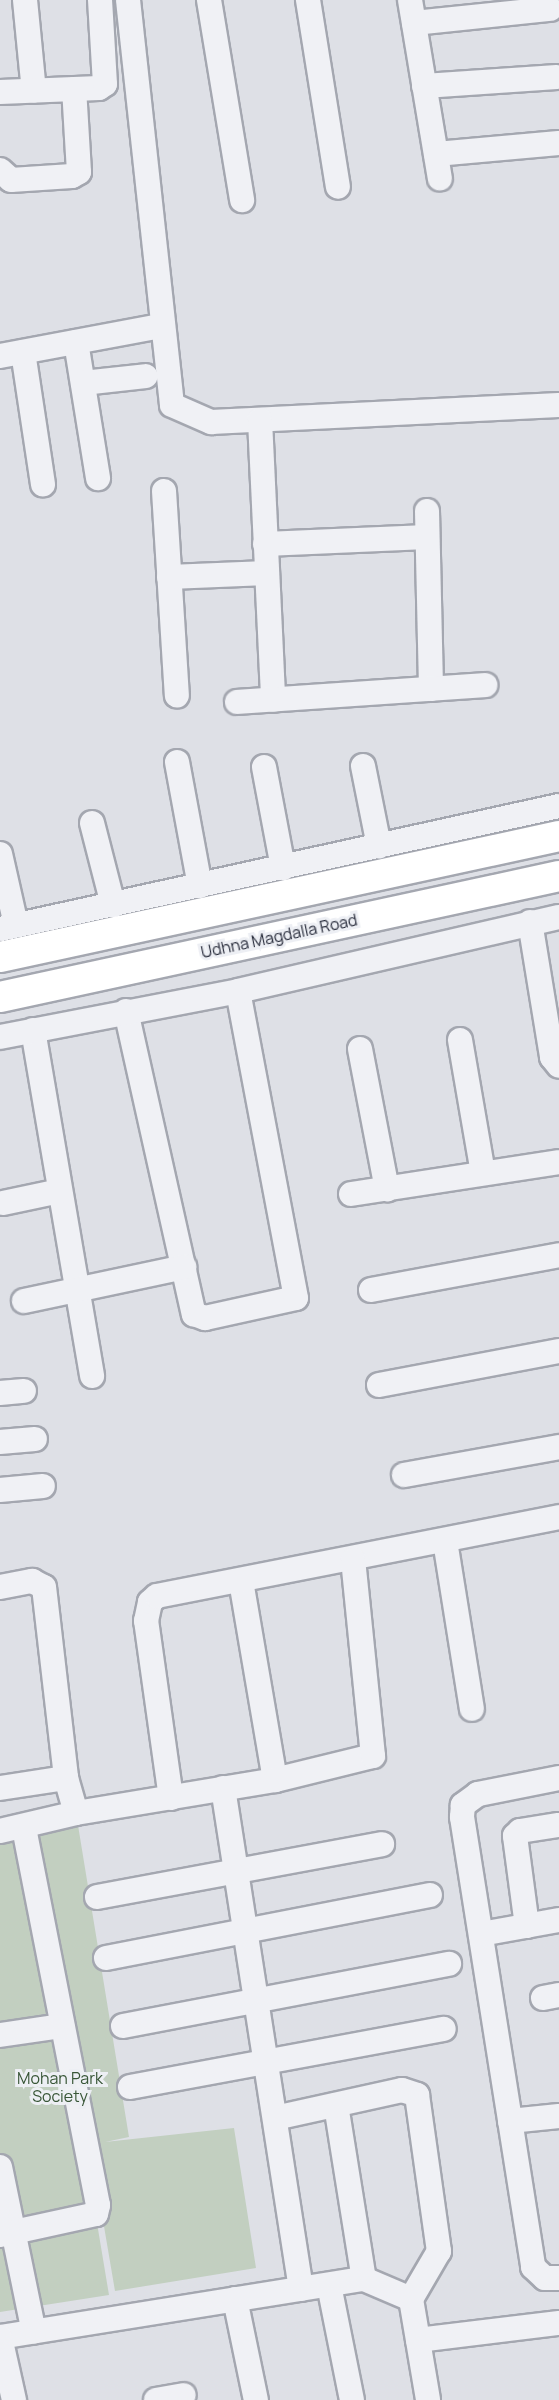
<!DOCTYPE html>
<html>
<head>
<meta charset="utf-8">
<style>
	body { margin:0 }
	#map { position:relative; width:559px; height:2400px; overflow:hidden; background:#dee0e6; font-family:Manrope,sans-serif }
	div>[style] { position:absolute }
	.green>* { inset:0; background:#c2cfc0 }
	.roads { filter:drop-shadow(2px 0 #a4a7b0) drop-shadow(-2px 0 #a4a7b0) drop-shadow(0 2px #a4a7b0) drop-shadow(0 -2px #a4a7b0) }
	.minor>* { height:24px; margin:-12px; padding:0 12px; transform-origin:12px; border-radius:12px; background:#f0f1f5 }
	.major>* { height:30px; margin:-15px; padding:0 15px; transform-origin:15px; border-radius:15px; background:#fff }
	span { translate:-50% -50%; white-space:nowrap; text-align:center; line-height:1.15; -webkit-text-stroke:6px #edeff4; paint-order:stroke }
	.street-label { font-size:16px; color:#292d3c }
	.park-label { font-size:16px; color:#385637 }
</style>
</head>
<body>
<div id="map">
	<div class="green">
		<i style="clip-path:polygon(76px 1813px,129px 2137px,105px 2142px,234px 2128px,256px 2268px,115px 2291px,90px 2144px,84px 2145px,109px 2295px,0 2312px,0 1825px)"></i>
	</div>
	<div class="roads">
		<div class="minor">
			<i style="left:25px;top:0;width:91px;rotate:84.4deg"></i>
			<i style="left:128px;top:0;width:407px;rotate:83.8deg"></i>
			<i style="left:172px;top:405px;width:43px;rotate:23.6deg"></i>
			<i style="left:211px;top:422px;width:348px;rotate:-2.8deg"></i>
			<i style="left:209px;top:0;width:203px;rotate:80.6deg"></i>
			<i style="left:308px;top:0;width:189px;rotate:80.9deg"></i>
			<i style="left:410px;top:0;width:181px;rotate:80.5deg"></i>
			<i style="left:414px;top:23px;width:137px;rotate:-5.9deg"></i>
			<i style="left:424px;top:86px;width:133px;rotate:-3.9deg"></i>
			<i style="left:0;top:92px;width:99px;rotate:-2.3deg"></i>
			<i style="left:99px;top:88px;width:7px;rotate:-34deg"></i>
			<i style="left:105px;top:84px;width:84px;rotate:-93.4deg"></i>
			<i style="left:436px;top:154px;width:123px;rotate:-5.1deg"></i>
			<i style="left:0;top:170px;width:15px;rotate:42deg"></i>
			<i style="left:11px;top:180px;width:61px;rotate:-3.8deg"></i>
			<i style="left:72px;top:176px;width:8px;rotate:-30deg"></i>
			<i style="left:79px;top:172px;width:83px;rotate:-93.4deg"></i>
			<i style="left:76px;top:342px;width:138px;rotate:80.8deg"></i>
			<i style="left:23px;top:352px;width:134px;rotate:81.4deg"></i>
			<i style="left:0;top:356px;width:164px;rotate:-10.6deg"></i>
			<i style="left:83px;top:383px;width:63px;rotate:-6.3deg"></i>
			<i style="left:260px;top:420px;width:280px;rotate:87.3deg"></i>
			<i style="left:164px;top:491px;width:205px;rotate:86.4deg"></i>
			<i style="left:427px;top:511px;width:178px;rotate:88.7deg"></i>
			<i style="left:265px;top:544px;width:162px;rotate:-2.5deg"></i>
			<i style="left:169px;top:577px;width:98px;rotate:-2.3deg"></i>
			<i style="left:237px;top:702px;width:249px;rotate:-3.9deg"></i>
			<i style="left:177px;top:762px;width:126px;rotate:79.5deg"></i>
			<i style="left:363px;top:766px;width:82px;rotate:78.7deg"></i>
			<i style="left:264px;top:767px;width:103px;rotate:79.3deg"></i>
			<i style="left:92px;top:823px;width:85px;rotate:75.6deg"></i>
			<i style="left:0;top:854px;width:73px;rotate:77.3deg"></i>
			<i style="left:530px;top:922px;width:137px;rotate:80.7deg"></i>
			<i style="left:552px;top:1057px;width:11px;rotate:52deg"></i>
			<i style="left:0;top:929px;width:572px;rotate:-12.41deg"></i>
			<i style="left:126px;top:1011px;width:311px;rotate:77.4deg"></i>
			<i style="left:194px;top:1314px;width:12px;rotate:20deg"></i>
			<i style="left:205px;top:1318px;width:93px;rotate:-12.4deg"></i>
			<i style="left:296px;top:1298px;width:312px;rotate:-100.7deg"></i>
			<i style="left:33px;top:1030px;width:351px;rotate:80.3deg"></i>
			<i style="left:0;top:1037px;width:242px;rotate:-10.9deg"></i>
			<i style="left:238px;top:991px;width:329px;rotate:-13deg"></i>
			<i style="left:460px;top:1040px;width:135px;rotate:80.2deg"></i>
			<i style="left:360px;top:1049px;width:143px;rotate:79.1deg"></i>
			<i style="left:351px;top:1194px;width:210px;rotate:-8.7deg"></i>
			<i style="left:3px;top:1203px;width:58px;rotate:-11.9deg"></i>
			<i style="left:371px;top:1290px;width:191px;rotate:-10.5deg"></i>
			<i style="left:24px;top:1301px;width:164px;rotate:-12deg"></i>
			<i style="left:379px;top:1385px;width:183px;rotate:-10.7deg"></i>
			<i style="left:0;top:1393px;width:24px;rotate:-5deg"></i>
			<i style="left:0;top:1442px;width:35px;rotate:-5deg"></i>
			<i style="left:404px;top:1475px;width:158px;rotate:-10.2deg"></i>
			<i style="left:0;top:1490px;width:43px;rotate:-5.3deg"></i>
			<i style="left:445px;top:1541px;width:170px;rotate:80.9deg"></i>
			<i style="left:241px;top:1581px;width:202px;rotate:80.3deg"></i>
			<i style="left:0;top:1587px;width:33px;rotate:-11deg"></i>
			<i style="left:32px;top:1581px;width:13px;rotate:27deg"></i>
			<i style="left:44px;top:1587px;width:192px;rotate:83.4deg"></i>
			<i style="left:66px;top:1778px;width:36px;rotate:74deg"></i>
			<i style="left:559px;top:1778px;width:83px;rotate:168.8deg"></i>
			<i style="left:478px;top:1794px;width:19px;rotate:144deg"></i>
			<i style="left:463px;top:1805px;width:12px;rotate:95deg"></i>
			<i style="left:462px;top:1817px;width:456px;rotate:81deg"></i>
			<i style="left:533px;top:2267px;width:16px;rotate:43deg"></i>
			<i style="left:545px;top:2278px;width:14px"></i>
			<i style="left:0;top:1788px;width:67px;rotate:-8.6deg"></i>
			<i style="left:223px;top:1788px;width:507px;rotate:81.15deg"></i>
			<i style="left:171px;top:1798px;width:179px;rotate:-98deg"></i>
			<i style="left:146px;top:1621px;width:19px;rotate:-78deg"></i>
			<i style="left:150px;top:1602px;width:9px;rotate:-41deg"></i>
			<i style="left:157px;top:1596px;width:410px;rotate:-11.1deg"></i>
			<i style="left:0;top:1831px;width:78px;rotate:-13.3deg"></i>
			<i style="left:76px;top:1813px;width:202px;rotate:-9.4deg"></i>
			<i style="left:275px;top:1780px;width:101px;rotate:-13.8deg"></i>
			<i style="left:373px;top:1756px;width:197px;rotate:-95.8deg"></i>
			<i style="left:97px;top:1897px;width:290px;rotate:-10.5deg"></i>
			<i style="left:527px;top:1926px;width:91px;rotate:-97.6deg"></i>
			<i style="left:515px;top:1836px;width:7px;rotate:-45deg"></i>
			<i style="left:520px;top:1831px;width:39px;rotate:-9deg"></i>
			<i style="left:481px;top:1934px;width:79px;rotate:-10.2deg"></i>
			<i style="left:106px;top:1958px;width:330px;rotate:-11deg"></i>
			<i style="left:543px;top:1998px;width:16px;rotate:-11deg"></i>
			<i style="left:123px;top:2026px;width:332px;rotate:-10.8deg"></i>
			<i style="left:0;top:2035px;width:63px;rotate:-8.3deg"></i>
			<i style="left:130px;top:2087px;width:319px;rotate:-10.5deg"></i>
			<i style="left:336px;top:2105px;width:176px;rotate:80.9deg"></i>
			<i style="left:275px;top:2118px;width:130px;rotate:-12.4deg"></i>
			<i style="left:402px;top:2090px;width:16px;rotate:18deg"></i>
			<i style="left:417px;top:2095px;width:158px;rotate:82deg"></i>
			<i style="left:439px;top:2251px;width:56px;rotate:120.3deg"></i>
			<i style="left:510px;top:2121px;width:49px;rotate:-5.8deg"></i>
			<i style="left:0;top:2167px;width:168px;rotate:78.4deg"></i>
			<i style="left:0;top:2235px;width:98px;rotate:-12.3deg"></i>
			<i style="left:96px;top:2214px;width:9px;rotate:-77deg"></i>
			<i style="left:98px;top:2205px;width:385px;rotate:-101.1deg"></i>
			<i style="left:329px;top:2285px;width:117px;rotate:78.7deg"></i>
			<i style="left:235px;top:2299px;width:103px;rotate:78.3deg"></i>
			<i style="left:0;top:2337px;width:369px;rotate:-9.1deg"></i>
			<i style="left:364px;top:2279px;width:51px;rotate:23.1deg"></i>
			<i style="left:411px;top:2299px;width:102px;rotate:80.4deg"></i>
			<i style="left:0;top:2337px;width:65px;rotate:77.5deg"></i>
			<i style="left:418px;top:2340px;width:142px;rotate:-6.9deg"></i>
			<i style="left:156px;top:2400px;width:28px;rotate:-10deg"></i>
		</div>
		<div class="major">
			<i style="left:0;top:957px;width:572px;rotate:-12.21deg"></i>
			<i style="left:0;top:997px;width:572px;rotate:-12.21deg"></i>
		</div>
	</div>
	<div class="street-label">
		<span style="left:279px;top:936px;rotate:-12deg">Udhna Magdalla Road</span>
	</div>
	<div class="park-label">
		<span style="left:60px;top:2087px">Mohan Park<br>Society</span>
	</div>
</div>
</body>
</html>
